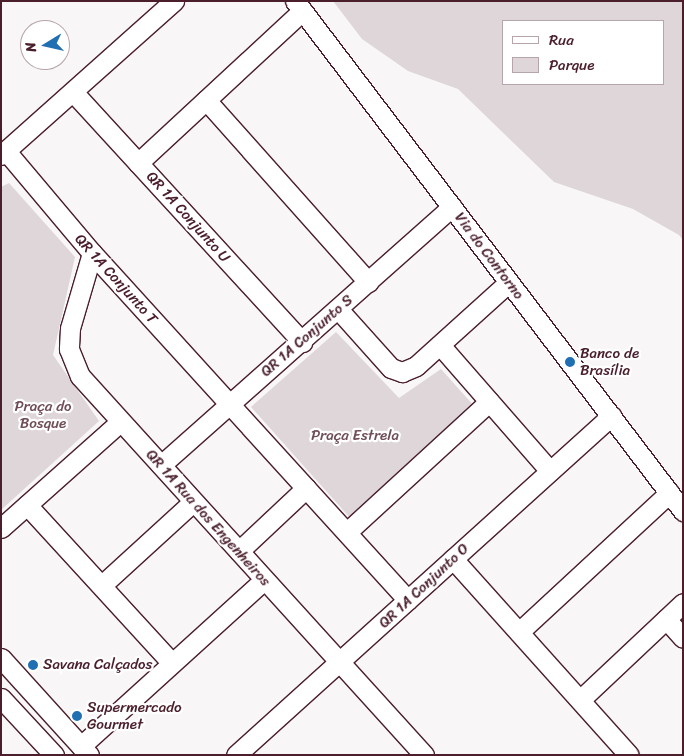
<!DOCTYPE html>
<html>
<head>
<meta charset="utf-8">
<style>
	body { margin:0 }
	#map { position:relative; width:684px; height:756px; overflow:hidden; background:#f8f6f7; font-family:Sriracha,sans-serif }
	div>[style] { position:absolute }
	.green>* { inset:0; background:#ded6d9 }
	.roads { filter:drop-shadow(1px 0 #4a1f2b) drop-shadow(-1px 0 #4a1f2b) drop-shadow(0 1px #4a1f2b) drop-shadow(0 -1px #4a1f2b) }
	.minor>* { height:19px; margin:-9.5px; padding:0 9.5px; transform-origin:9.5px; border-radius:9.5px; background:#fff }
	.dots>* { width:14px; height:14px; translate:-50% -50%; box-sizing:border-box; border:2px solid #fff; border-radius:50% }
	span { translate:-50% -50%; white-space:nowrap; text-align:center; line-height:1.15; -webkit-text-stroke:4.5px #fff; paint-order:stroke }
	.street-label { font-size:15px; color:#4a1f2b }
	.poi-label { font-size:15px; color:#4a1f2b }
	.left { translate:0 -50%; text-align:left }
	.park-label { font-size:15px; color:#6f4d56 }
	.frame { position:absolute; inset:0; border:2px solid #4a1f2b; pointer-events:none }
	.legend { position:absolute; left:502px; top:20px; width:162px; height:65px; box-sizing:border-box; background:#fff; border:1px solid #b7a5aa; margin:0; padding:6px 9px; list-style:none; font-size:15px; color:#4a1f2b }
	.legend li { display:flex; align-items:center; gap:10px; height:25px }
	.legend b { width:25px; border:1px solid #b7a5aa }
	.north { position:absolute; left:20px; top:20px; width:50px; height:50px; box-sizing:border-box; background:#fff; border:1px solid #b7a5aa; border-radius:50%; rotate:261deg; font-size:14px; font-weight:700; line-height:20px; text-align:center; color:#4a1f2b }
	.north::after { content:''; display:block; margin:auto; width:18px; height:22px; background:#1f6fb2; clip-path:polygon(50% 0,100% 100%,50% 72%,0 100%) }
</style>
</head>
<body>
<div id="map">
	<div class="green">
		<i style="clip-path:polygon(evenodd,333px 1px,683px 1px,683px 240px,679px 235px,633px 209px,554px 182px,458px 89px,408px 71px,362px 39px,333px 1px,503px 21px,663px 21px,663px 84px,503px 84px,503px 21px)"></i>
		<i style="clip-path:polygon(9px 183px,75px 257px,53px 355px,99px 421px,1px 510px,1px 187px)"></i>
		<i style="clip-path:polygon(336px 332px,399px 398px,441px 369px,474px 406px,352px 520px,251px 407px)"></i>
	</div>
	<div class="roads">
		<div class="minor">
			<i style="left:295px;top:1px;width:641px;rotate:52.74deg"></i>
			<i style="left:74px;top:93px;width:338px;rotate:47.5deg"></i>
			<i style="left:206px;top:100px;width:244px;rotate:48.3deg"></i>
			<i style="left:6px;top:151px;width:133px;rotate:49.9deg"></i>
			<i style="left:92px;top:253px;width:469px;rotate:47.7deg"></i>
			<i style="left:1px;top:155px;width:232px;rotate:-41.7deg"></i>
			<i style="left:138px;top:163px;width:224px;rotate:-42.8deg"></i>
			<i style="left:92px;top:253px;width:78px;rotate:106.3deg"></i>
			<i style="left:70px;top:328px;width:21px;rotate:93deg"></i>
			<i style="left:69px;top:349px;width:29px;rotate:68deg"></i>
			<i style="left:80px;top:376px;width:512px;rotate:47.77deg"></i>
			<i style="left:338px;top:309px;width:79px;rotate:48.1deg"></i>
			<i style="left:391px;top:368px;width:12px;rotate:20deg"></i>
			<i style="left:402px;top:372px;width:15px;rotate:-23deg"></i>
			<i style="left:416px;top:366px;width:125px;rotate:-42.1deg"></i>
			<i style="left:440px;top:345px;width:167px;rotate:48.9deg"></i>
			<i style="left:161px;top:465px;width:389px;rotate:-41.6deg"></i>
			<i style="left:27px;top:505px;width:214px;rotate:47.5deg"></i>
			<i style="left:1px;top:528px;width:159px;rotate:-41.7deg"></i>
			<i style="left:347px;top:532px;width:193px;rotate:-42.5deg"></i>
			<i style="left:239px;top:551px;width:92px;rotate:-43.2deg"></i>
			<i style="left:453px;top:559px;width:263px;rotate:48.1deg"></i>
			<i style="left:102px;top:585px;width:123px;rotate:-42.4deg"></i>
			<i style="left:666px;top:619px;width:25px;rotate:48deg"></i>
			<i style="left:519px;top:632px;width:205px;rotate:-42.8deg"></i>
			<i style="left:1px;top:658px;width:131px;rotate:47.8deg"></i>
			<i style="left:1px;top:698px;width:78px;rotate:47.1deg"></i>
			<i style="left:580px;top:700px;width:141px;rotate:-43.3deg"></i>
			<i style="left:81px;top:746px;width:247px;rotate:-42.2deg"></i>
			<i style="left:236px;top:755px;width:506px;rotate:-42.11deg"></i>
		</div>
	</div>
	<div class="dots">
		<i style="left:570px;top:362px;background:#1f6fb2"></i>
		<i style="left:33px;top:665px;background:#1f6fb2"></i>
		<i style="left:77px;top:716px;background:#1f6fb2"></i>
	</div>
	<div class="street-label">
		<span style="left:188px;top:217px;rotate:48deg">QR 1A Conjunto U</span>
		<span style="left:489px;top:256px;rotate:53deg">Via do Contorno</span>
		<span style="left:116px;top:279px;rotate:48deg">QR 1A Conjunto T</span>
		<span style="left:307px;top:336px;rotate:-41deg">QR 1A Conjunto S</span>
		<span style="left:208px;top:518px;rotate:48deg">QR 1A Rua dos Engenheiros</span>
		<span style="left:424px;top:586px;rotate:-43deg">QR 1A Conjunto O</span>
	</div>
	<div class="poi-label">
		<span class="left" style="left:580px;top:362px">Banco de<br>Brasília</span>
		<span class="left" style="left:43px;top:665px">Savana Calçados</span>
		<span class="left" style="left:87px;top:716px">Supermercado<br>Gourmet</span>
	</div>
	<div class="park-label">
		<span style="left:43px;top:415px">Praça do<br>Bosque</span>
		<span style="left:355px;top:436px">Praça Estrela</span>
	</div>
	<div class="frame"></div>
	<ul class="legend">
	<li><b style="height:6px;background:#fff"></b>Rua</li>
	<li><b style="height:14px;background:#ded6d9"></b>Parque</li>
	</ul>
	<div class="north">N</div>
</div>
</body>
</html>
